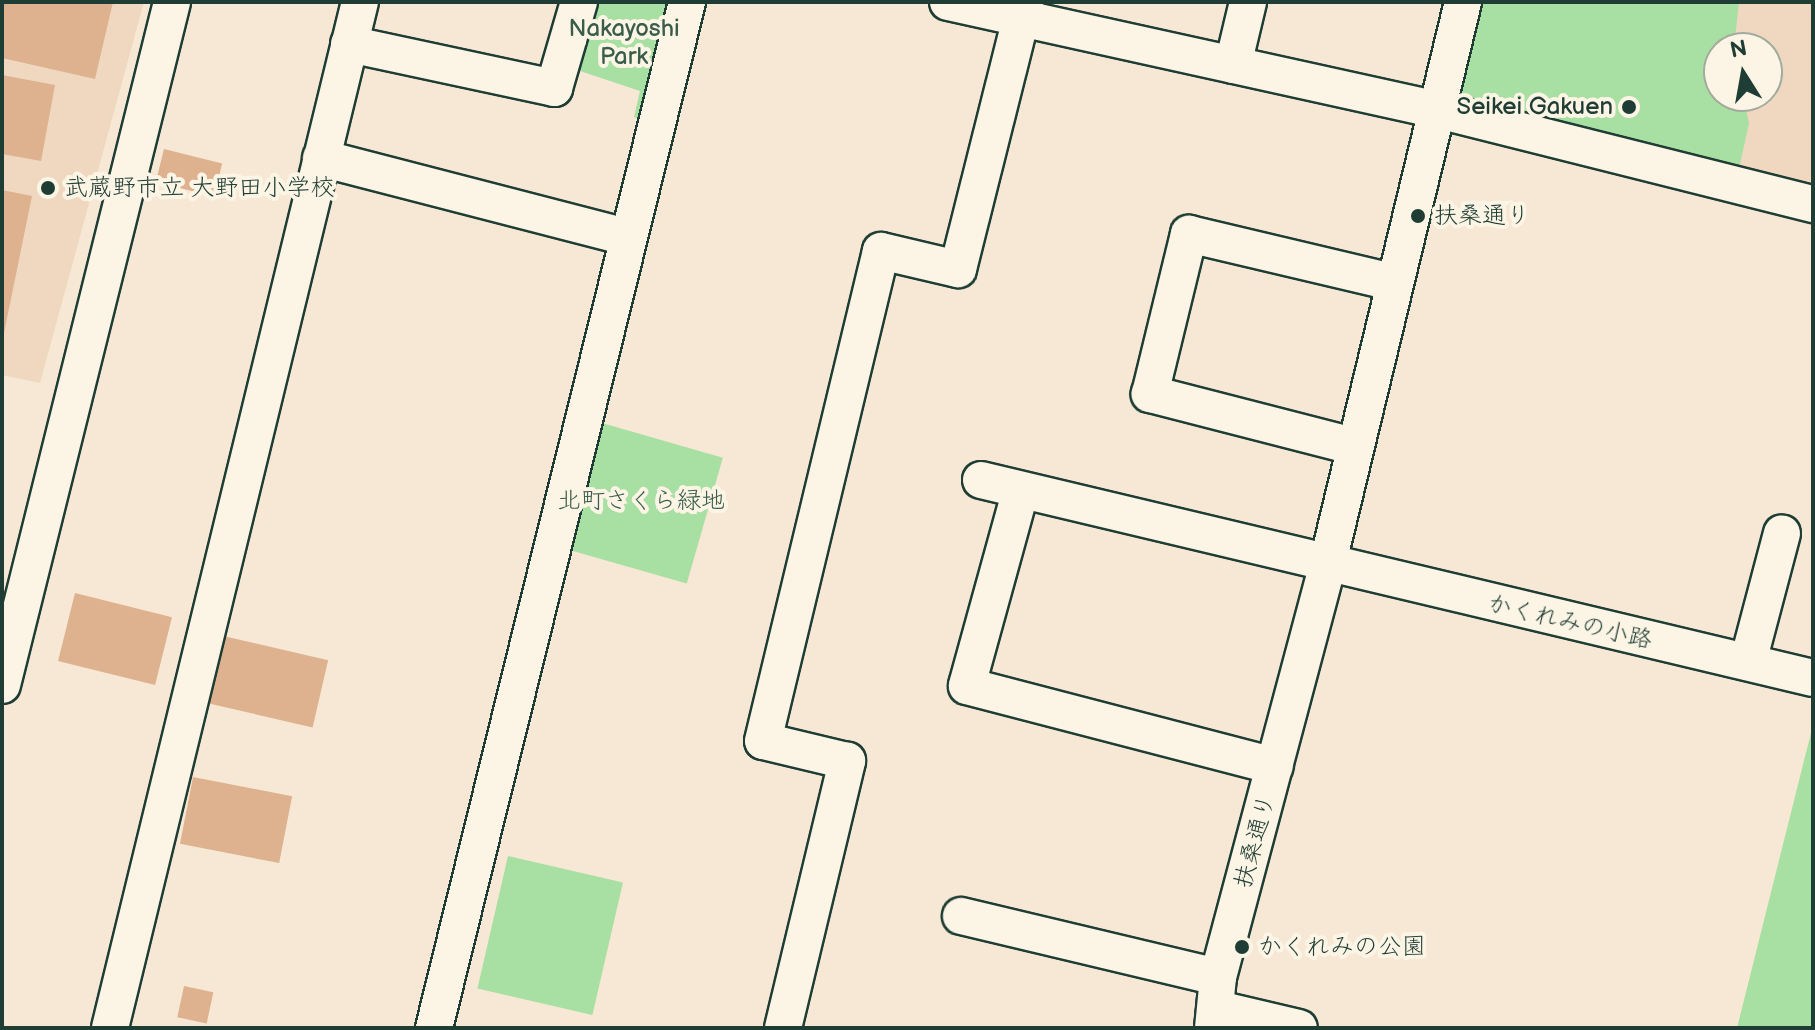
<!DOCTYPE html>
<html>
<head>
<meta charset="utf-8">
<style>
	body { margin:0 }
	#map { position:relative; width:1815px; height:1030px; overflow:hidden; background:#f6e8d4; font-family:"Balsamiq Sans","Klee One",sans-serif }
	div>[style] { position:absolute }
	.built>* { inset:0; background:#efd8bf }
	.green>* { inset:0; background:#a8dfa2; transform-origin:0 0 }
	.building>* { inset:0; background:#deb28f; transform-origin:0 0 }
	.roads { filter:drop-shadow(2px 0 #1f3d34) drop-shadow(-2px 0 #1f3d34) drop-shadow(0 2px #1f3d34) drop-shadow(0 -2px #1f3d34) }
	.minor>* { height:36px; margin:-18px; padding:0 18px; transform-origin:18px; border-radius:18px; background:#fcf5e5 }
	.dots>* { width:22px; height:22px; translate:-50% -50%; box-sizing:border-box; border:4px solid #fcf5e5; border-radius:50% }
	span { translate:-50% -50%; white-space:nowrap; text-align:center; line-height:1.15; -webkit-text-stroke:8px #fcf5e5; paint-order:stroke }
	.park-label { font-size:24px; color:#3a5d4a }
	.poi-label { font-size:24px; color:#1f3d34 }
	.right { translate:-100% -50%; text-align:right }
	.left { translate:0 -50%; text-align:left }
	.street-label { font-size:24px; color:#1f3d34 }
	.frame { position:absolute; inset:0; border:4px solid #1f3d34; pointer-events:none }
	.north { position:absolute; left:1703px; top:32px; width:80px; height:80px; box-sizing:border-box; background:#fcf5e5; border:2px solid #a4ab9e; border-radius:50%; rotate:349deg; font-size:22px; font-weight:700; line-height:32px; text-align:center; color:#1f3d34 }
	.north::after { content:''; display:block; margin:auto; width:28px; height:36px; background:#1f3d34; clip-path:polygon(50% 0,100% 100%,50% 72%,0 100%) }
</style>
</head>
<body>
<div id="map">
	<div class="built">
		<i style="clip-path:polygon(2px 2px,144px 2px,40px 383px,2px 375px)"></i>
		<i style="clip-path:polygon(evenodd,1470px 2px,1813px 2px,1813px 214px,1470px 2px,1719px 48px,1767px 48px,1767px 96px,1719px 96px,1719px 48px)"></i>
	</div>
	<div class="green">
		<i style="clip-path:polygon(594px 2px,673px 2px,650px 122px,634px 117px,640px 91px,577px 70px)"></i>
		<i style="clip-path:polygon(1472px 2px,1739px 2px,1734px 48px,1719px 48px,1719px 96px,1743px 96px,1749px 123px,1735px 187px,1446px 106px)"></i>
		<i style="left:595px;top:421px;width:133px;height:131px;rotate:16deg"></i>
		<i style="clip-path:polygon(1813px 725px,1813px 1028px,1737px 1028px)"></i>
		<i style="left:508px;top:856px;width:118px;height:136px;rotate:13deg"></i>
	</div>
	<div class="building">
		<i style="clip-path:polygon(2px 2px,113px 2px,95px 79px,2px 58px)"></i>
		<i style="clip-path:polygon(2px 75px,55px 85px,41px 161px,2px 154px)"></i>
		<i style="left:164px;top:149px;width:60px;height:34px;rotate:14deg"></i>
		<i style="clip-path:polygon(2px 190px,32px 196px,3px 338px,2px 338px)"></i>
		<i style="left:75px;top:593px;width:100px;height:70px;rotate:14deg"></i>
		<i style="left:219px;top:635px;width:112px;height:69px;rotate:13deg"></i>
		<i style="left:193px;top:777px;width:101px;height:68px;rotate:11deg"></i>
		<i style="left:184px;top:986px;width:30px;height:32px;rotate:12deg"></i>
	</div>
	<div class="roads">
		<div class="minor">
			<i style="left:948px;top:2px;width:502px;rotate:12.43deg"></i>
			<i style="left:1438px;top:110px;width:387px;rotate:14.1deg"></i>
			<i style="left:349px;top:44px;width:210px;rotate:12.1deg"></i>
			<i style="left:554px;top:88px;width:90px;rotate:-73.8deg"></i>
			<i style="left:1233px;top:65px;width:65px;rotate:-76.6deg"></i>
			<i style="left:321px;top:158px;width:316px;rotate:14.5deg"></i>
			<i style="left:1353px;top:446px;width:210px;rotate:-165.6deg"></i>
			<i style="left:1150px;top:394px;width:165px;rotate:-76.3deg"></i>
			<i style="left:1189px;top:234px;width:209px;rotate:13.3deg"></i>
			<i style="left:981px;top:480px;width:855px;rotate:13.39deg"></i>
			<i style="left:1020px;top:493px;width:200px;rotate:105.4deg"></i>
			<i style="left:967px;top:686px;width:318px;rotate:14.6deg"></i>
			<i style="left:1748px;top:662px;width:133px;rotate:-75.2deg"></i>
			<i style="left:2px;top:685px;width:704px;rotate:-76.02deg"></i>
			<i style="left:961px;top:916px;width:264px;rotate:13.4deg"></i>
			<i style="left:1218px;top:1009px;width:83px;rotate:13.2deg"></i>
			<i style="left:110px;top:1028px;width:1056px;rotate:-76.31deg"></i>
			<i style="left:434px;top:1028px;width:1057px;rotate:-76.15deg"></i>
			<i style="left:783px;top:1028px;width:275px;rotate:-76.5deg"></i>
			<i style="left:847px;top:761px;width:86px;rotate:-166.6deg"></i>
			<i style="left:763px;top:741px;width:504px;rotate:-76.46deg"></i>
			<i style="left:881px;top:251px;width:79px;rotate:13.2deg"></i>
			<i style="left:958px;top:269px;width:275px;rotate:-75.9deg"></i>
			<i style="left:1213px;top:1028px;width:51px;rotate:-84.4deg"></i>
			<i style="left:1218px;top:977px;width:425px;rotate:-75.1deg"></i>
			<i style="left:1327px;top:566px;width:580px;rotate:-76.44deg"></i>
		</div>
	</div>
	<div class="dots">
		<i style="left:1629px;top:107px;background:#1f3d34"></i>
		<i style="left:48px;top:188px;background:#1f3d34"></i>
		<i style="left:1418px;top:216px;background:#1f3d34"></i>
		<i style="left:1242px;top:947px;background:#1f3d34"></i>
	</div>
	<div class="park-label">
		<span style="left:624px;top:43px">Nakayoshi<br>Park</span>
		<span style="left:641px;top:501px">北町さくら緑地</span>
	</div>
	<div class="poi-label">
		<span class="right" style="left:1613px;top:107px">Seikei Gakuen</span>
		<span class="left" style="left:64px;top:188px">武蔵野市立 大野田小学校</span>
		<span class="left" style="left:1434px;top:216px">扶桑通り</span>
		<span class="left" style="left:1258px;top:947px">かくれみの公園</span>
	</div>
	<div class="street-label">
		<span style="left:1570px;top:622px;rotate:13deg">かくれみの小路</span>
		<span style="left:1255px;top:841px;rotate:-75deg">扶桑通り</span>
	</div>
	<div class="frame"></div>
	<div class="north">N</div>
</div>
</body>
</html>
